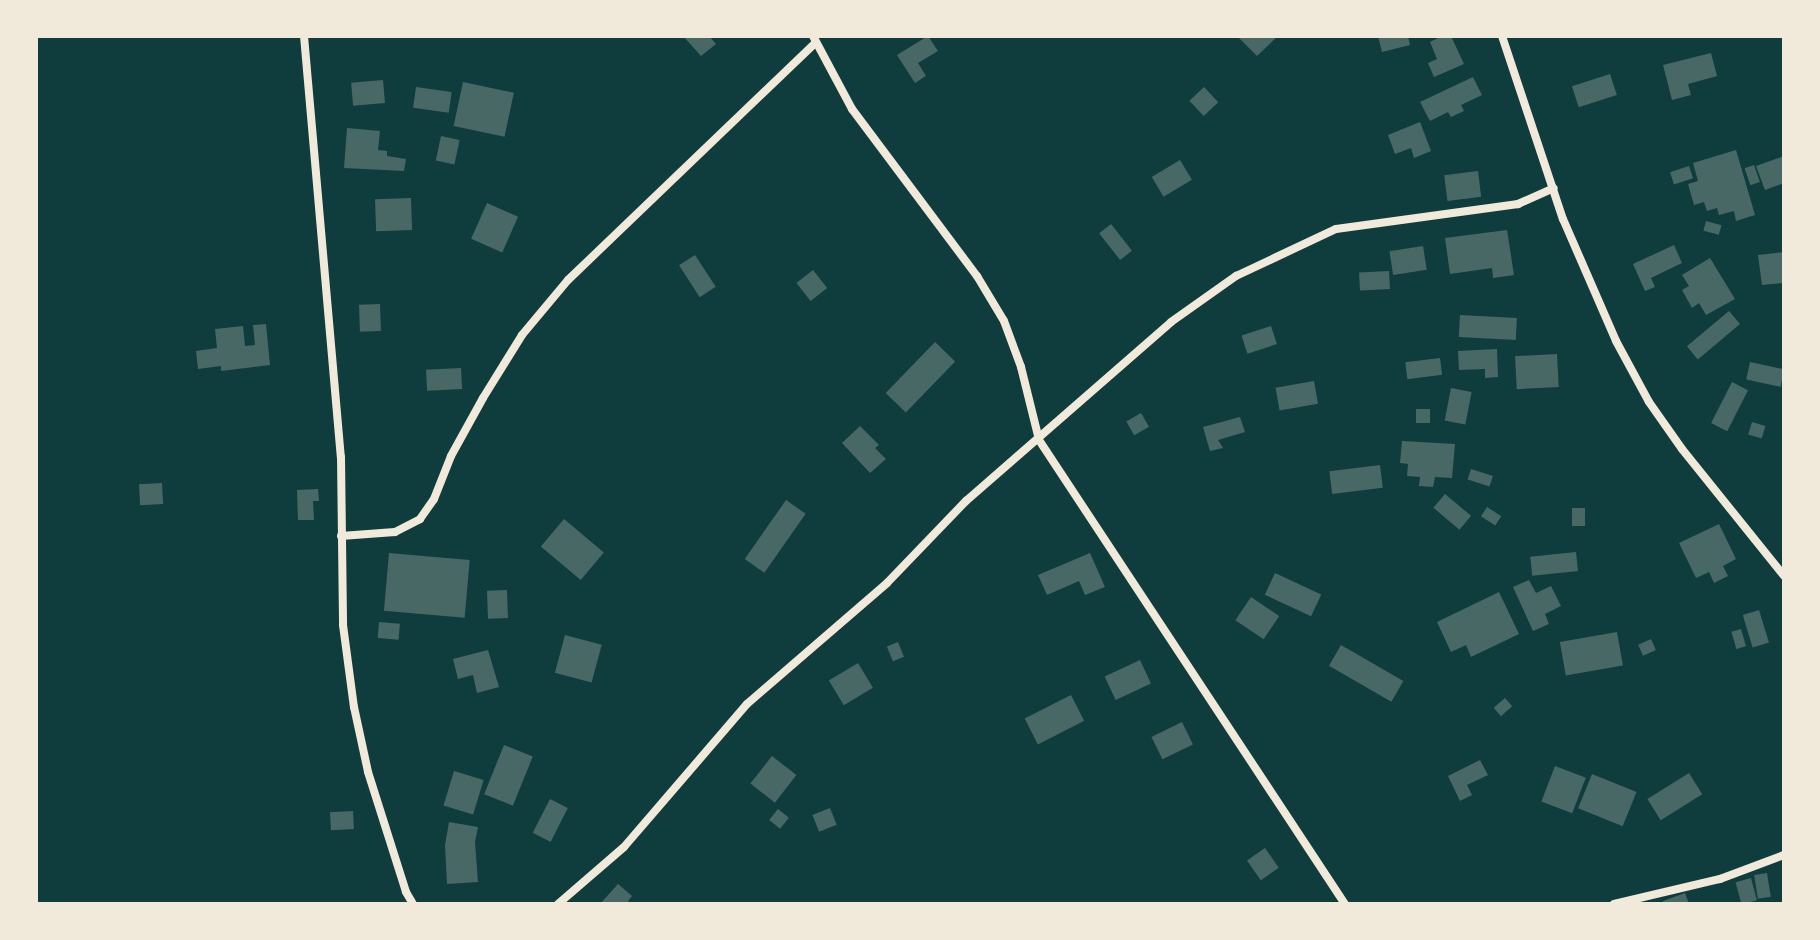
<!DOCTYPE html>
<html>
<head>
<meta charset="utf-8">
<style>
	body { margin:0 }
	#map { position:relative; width:1820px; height:940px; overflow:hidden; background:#0f3d3e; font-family:"Exo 2",sans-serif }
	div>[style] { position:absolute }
	.building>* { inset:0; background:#486865; transform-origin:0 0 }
	.minor>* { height:8px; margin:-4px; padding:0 4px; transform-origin:4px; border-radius:4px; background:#f1e9da }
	span { translate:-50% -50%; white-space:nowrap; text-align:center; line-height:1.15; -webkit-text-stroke:8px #f1e9da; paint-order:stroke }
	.frame { position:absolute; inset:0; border:38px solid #f1e9da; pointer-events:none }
</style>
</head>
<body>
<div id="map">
	<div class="building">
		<i style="clip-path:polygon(683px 36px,709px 36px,716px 44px,701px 56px)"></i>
		<i style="clip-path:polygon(928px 36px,938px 51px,918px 63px,926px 76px,915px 83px,897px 55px)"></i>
		<i style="clip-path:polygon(1237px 36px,1278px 36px,1257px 56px)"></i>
		<i style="clip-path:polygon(1378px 36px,1408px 36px,1410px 45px,1382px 52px)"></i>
		<i style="clip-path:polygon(1442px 36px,1451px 36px,1464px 64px,1434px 77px,1428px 63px,1437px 59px,1430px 42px)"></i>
		<i style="clip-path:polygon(1711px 53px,1717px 76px,1688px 84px,1691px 95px,1672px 100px,1663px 65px)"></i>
		<i style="left:1610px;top:74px;width:22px;height:40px;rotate:72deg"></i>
		<i style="clip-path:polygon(1473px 77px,1482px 95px,1461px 105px,1464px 111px,1451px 117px,1448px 112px,1430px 121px,1420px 102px)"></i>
		<i style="left:383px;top:80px;width:23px;height:32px;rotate:85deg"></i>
		<i style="left:463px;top:82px;width:52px;height:45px;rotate:12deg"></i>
		<i style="left:416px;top:87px;width:36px;height:21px;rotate:8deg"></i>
		<i style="left:1204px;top:87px;width:21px;height:20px;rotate:47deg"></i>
		<i style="clip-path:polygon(1420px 122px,1431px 151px,1414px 158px,1411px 148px,1395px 154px,1388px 135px)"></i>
		<i style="clip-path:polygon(347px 128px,380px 131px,378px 150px,387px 151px,387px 156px,406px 159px,404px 171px,344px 168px)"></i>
		<i style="left:441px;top:136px;width:19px;height:25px;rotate:12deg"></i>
		<i style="clip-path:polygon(1736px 150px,1755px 215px,1736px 221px,1734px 211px,1719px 215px,1717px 208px,1707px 211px,1704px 202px,1694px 205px,1688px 184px,1698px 181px,1693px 163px)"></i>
		<i style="clip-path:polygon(1784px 156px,1784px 183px,1765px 190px,1756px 166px)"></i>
		<i style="left:1180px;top:160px;width:23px;height:33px;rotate:59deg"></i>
		<i style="left:1754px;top:165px;width:18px;height:10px;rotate:71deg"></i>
		<i style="left:1689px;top:166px;width:13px;height:20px;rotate:72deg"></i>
		<i style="left:1478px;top:171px;width:26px;height:34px;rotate:83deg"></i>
		<i style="left:411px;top:198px;width:32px;height:36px;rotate:88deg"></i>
		<i style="left:487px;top:203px;width:34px;height:39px;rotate:24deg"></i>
		<i style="left:1706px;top:221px;width:16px;height:10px;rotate:15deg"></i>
		<i style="left:1111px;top:224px;width:34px;height:15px;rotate:52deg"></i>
		<i style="clip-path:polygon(1507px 230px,1514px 275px,1493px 278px,1492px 268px,1450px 274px,1445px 238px)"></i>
		<i style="clip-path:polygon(1674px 245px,1682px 263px,1651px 278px,1655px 287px,1645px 291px,1633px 264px)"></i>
		<i style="left:1423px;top:246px;width:24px;height:34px;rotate:81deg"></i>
		<i style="clip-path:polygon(1784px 252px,1784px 283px,1762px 285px,1758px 255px)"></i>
		<i style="left:695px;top:255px;width:38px;height:19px;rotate:57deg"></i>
		<i style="clip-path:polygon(1710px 258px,1735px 299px,1706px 315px,1699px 303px,1692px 308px,1682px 290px,1689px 286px,1682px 275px)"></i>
		<i style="left:813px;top:270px;width:23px;height:21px;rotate:52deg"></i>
		<i style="left:1389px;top:271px;width:18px;height:30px;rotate:87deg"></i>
		<i style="left:380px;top:304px;width:27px;height:21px;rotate:88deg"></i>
		<i style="left:1729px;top:311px;width:17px;height:55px;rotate:50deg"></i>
		<i style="left:1460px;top:315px;width:57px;height:22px;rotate:3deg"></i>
		<i style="clip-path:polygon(266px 324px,270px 365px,221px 371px,221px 366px,198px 369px,196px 351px,217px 348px,215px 329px,243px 326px,245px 346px,255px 345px,253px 325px)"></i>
		<i style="left:1271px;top:326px;width:19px;height:31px;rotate:72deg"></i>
		<i style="left:935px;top:342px;width:28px;height:71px;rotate:44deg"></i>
		<i style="clip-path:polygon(1497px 349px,1498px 377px,1485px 378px,1485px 369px,1459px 370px,1458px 351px)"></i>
		<i style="left:1557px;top:354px;width:33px;height:42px;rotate:87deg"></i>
		<i style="left:1440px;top:358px;width:17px;height:35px;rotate:83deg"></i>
		<i style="left:1750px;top:362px;width:35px;height:18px;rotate:12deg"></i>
		<i style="left:461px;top:368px;width:21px;height:35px;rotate:87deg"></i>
		<i style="left:1314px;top:381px;width:23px;height:39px;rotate:80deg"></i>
		<i style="left:1732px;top:382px;width:18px;height:46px;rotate:27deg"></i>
		<i style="left:1451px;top:388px;width:21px;height:33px;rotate:11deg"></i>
		<i style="left:1416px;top:409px;width:14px;height:14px"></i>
		<i style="left:1141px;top:413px;width:16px;height:17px;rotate:60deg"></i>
		<i style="clip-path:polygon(1240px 417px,1245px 432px,1218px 440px,1223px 448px,1210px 451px,1203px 427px)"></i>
		<i style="left:1752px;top:422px;width:14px;height:13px;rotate:17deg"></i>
		<i style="clip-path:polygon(860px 426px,879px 445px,875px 448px,886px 459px,870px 473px,842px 443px)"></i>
		<i style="clip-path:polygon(1402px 441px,1455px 444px,1452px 478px,1435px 477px,1433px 487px,1419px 486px,1420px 477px,1407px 476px,1408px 464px,1400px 463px)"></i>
		<i style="left:1380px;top:465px;width:23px;height:51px;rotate:83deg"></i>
		<i style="left:1471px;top:469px;width:23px;height:11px;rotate:18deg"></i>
		<i style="left:162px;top:483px;width:21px;height:23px;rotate:87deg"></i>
		<i style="clip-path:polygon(318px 489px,319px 501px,313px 501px,314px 520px,298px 520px,297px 490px)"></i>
		<i style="left:1445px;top:494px;width:34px;height:18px;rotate:40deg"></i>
		<i style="left:786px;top:500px;width:24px;height:72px;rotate:35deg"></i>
		<i style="left:1487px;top:507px;width:17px;height:11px;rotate:33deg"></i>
		<i style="left:1572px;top:508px;width:13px;height:18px"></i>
		<i style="left:564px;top:519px;width:52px;height:36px;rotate:40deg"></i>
		<i style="clip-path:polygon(1719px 524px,1736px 559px,1723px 566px,1728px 576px,1714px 583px,1709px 572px,1696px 578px,1679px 543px)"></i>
		<i style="left:1576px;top:552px;width:19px;height:46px;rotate:84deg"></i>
		<i style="left:389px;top:553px;width:81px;height:58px;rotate:5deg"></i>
		<i style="clip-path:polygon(1090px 553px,1105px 587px,1085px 595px,1079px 581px,1047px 595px,1038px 575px)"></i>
		<i style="left:1275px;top:573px;width:51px;height:24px;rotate:25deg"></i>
		<i style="clip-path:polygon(1529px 580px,1536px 593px,1551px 586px,1561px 606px,1545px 614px,1549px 624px,1533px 631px,1513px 587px)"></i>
		<i style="left:507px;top:590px;width:28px;height:20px;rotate:88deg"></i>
		<i style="clip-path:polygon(1499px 592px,1519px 634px,1471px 657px,1466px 645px,1451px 652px,1437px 622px)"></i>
		<i style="left:1251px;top:597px;width:34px;height:28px;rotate:34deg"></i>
		<i style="left:1759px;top:610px;width:34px;height:17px;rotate:73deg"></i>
		<i style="left:379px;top:622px;width:21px;height:16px;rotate:5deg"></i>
		<i style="left:1741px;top:629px;width:18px;height:10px;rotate:74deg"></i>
		<i style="left:1617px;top:632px;width:34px;height:58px;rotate:80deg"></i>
		<i style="left:565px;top:635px;width:38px;height:39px;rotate:15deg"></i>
		<i style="left:1651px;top:639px;width:12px;height:14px;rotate:66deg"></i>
		<i style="left:898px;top:642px;width:16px;height:12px;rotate:68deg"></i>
		<i style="left:1341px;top:645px;width:72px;height:24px;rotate:30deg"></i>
		<i style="clip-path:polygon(488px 650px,499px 687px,477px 693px,473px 675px,458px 679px,453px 659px)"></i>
		<i style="left:1140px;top:660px;width:26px;height:39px;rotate:65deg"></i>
		<i style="left:858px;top:663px;width:29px;height:34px;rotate:59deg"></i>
		<i style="left:1071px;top:695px;width:29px;height:52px;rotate:63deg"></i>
		<i style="left:1505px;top:698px;width:11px;height:15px;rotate:49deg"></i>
		<i style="left:1182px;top:722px;width:25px;height:34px;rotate:64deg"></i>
		<i style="left:504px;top:745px;width:31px;height:53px;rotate:22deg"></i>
		<i style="left:772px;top:756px;width:31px;height:35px;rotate:38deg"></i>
		<i style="clip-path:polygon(1480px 760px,1488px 775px,1467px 785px,1472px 795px,1460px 801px,1448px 776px)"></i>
		<i style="left:1555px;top:766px;width:33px;height:38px;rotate:21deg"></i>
		<i style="left:454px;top:771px;width:31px;height:36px;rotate:17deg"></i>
		<i style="left:1689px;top:773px;width:25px;height:49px;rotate:58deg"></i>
		<i style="left:1592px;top:774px;width:48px;height:37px;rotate:22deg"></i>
		<i style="left:550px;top:799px;width:20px;height:38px;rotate:27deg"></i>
		<i style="left:830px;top:808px;width:18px;height:19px;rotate:68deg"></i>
		<i style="left:778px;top:809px;width:14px;height:14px;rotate:39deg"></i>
		<i style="left:353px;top:811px;width:18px;height:23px;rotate:87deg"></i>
		<i style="clip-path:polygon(449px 822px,478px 827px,475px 842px,478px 882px,447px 884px,445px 845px)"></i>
		<i style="left:1265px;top:848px;width:24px;height:22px;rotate:55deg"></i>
		<i style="left:1767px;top:873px;width:24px;height:13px;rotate:81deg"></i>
		<i style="left:1751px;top:878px;width:23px;height:16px;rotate:75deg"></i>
		<i style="clip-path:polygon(618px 884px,632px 896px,628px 901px,631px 904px,600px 904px)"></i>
		<i style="clip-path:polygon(1685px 893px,1689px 904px,1664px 904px,1663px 901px)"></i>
	</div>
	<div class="minor">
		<i style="left:304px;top:36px;width:423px;rotate:85deg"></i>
		<i style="left:341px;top:457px;width:168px;rotate:89.3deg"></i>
		<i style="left:343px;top:625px;width:83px;rotate:82.4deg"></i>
		<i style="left:354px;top:707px;width:66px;rotate:77.8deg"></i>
		<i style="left:368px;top:772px;width:126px;rotate:72.4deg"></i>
		<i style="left:406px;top:892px;width:14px;rotate:60deg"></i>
		<i style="left:813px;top:36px;width:83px;rotate:61.9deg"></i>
		<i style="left:852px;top:109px;width:209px;rotate:53.2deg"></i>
		<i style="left:977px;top:276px;width:52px;rotate:59deg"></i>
		<i style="left:1004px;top:321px;width:49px;rotate:69.7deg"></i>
		<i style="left:1021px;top:367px;width:75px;rotate:76.1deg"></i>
		<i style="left:1039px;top:440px;width:556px;rotate:56.6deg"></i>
		<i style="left:1502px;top:36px;width:193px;rotate:71.6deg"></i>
		<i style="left:1563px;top:219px;width:133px;rotate:66.5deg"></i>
		<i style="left:1616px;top:341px;width:69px;rotate:61.6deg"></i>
		<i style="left:1649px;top:402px;width:57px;rotate:54.9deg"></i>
		<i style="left:1682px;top:449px;width:163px;rotate:51.2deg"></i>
		<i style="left:341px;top:536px;width:54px;rotate:-4.2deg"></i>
		<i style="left:395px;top:532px;width:28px;rotate:-27deg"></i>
		<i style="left:420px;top:519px;width:24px;rotate:-55deg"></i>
		<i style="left:434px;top:499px;width:46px;rotate:-68.4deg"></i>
		<i style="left:451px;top:456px;width:66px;rotate:-61.1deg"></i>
		<i style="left:483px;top:398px;width:74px;rotate:-58.2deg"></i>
		<i style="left:522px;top:335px;width:72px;rotate:-50.1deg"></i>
		<i style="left:568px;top:280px;width:342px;rotate:-43.8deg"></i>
		<i style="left:558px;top:904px;width:87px;rotate:-40.8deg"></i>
		<i style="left:624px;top:847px;width:189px;rotate:-49.3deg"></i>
		<i style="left:747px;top:704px;width:185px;rotate:-40.8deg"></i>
		<i style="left:887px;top:583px;width:114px;rotate:-46.1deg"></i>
		<i style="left:966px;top:501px;width:272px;rotate:-41.1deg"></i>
		<i style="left:1171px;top:322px;width:80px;rotate:-35.3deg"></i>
		<i style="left:1236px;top:276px;width:110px;rotate:-25.2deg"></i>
		<i style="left:1336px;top:229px;width:184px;rotate:-7.8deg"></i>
		<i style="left:1518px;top:204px;width:39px;rotate:-24deg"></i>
		<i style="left:1614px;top:904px;width:109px;rotate:-13.3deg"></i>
		<i style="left:1720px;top:879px;width:68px;rotate:-20.6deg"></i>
	</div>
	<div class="frame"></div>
</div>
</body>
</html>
